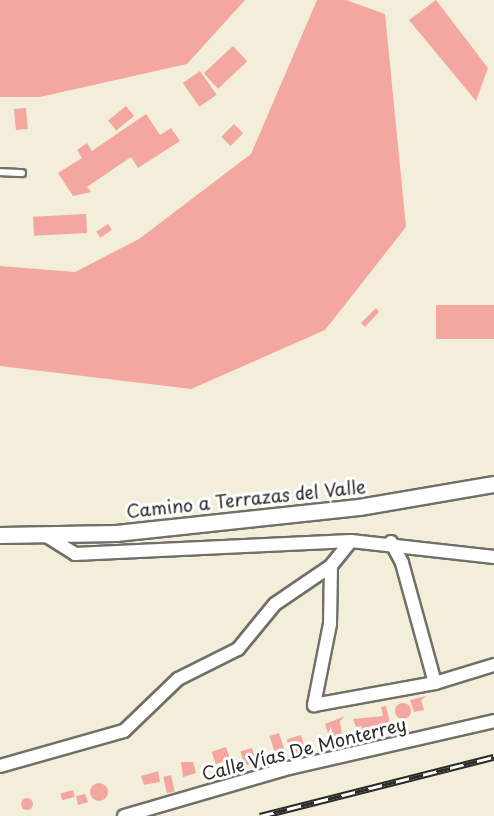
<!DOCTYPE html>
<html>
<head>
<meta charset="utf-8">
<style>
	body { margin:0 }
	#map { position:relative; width:494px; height:816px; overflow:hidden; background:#f2eeda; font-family:"Playpen Sans",sans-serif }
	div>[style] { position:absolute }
	.building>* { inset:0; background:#f3a7a0; transform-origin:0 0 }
	.round { border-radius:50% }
	.roads { filter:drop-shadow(2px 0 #716f68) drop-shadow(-2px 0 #716f68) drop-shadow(0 2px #716f68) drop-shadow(0 -2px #716f68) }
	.service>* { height:6px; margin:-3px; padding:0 3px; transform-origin:3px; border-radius:3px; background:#fff }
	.minor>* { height:12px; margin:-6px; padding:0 6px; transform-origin:6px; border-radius:6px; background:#fff }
	.tertiary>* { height:15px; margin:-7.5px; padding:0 7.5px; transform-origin:7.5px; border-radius:7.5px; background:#fff }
	.rail>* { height:7px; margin-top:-3.5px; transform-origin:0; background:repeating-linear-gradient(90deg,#fff 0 14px,#2b2b2b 0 28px); box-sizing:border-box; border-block:2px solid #2b2b2b }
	span { translate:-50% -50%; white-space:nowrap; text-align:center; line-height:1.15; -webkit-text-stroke:6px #fff; paint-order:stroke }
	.street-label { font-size:18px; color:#2b2b2b }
</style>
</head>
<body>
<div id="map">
	<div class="building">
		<i style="clip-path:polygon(0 0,245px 0,187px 64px,40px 97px,0 97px)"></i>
		<i style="clip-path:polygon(317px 0,346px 0,385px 14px,406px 227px,325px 330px,191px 389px,0 366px,0 266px,75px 272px,139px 239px,251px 154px)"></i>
		<i style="clip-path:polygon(436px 0,488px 68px,476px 101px,409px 20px)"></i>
		<i style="left:233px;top:46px;width:21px;height:40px;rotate:47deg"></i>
		<i style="left:200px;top:71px;width:29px;height:21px;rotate:55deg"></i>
		<i style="left:126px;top:106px;width:13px;height:23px;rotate:51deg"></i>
		<i style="left:26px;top:108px;width:21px;height:12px;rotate:85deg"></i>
		<i style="clip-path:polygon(146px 114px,160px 135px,171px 128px,180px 141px,138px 168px,131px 157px,87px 187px,91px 192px,73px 196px,58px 173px,82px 158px,77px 150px,87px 143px,92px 151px)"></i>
		<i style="left:234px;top:124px;width:13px;height:18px;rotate:45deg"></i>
		<i style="left:86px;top:214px;width:19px;height:53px;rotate:87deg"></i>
		<i style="left:108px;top:224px;width:7px;height:14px;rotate:56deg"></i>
		<i style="left:436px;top:305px;width:58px;height:34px"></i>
		<i style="clip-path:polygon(376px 308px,379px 312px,365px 327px,361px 323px)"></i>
		<i style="clip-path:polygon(426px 696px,421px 700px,424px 710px,414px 712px,410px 700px)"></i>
		<i class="round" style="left:395px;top:703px;width:16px;height:16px"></i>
		<i style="clip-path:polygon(386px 706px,391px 727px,363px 735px,361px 726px,356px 727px,353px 719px,383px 716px,381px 707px)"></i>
		<i style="clip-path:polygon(345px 716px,340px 721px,343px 743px,332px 747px,325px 724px)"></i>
		<i style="left:279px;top:733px;width:16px;height:10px;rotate:72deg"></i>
		<i style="left:301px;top:735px;width:17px;height:15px;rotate:73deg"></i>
		<i style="left:226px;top:747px;width:13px;height:15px;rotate:72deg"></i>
		<i style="left:252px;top:748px;width:15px;height:12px;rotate:74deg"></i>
		<i style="clip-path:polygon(181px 762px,193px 762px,196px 773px,183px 777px)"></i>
		<i style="clip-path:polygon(158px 771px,160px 782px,144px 785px,141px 776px)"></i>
		<i style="left:171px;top:775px;width:17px;height:8px;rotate:77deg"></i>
		<i class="round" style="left:90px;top:783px;width:18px;height:18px"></i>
		<i style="left:73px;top:790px;width:7px;height:13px;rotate:74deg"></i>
		<i style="clip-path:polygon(85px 794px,88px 802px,78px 805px,76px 796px)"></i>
		<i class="round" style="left:21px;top:798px;width:12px;height:12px"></i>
	</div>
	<div class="roads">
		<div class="service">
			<i style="left:0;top:172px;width:22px;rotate:3deg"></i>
		</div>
		<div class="minor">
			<i style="left:48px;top:537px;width:32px;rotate:32deg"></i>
			<i style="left:75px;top:554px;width:276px;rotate:-2.7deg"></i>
			<i style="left:351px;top:541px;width:144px;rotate:6.4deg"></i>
			<i style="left:351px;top:541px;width:32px;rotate:129deg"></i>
			<i style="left:331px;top:566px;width:58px;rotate:91deg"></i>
			<i style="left:330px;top:624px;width:83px;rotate:101.2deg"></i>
			<i style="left:314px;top:705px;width:123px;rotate:-10.3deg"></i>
			<i style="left:435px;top:683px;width:62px;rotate:-17deg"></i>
			<i style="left:391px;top:542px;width:24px;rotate:62deg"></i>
			<i style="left:402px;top:563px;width:124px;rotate:74.6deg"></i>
			<i style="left:0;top:766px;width:129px;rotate:-15.8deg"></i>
			<i style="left:124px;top:731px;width:75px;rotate:-43.9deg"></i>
			<i style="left:178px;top:679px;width:67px;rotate:-26.6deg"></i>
			<i style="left:238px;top:649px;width:58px;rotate:-50.6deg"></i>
			<i style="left:275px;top:604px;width:68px;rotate:-34.2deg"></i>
			<i style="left:124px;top:816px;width:172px;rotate:-16.2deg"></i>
			<i style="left:289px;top:768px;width:210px;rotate:-12.9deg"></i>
		</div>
		<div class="tertiary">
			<i style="left:0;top:535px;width:116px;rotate:-1deg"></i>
			<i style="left:116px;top:533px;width:244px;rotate:-6.1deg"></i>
			<i style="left:359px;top:507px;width:137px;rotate:-9.7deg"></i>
		</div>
	</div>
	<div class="rail">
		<i style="left:260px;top:816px;width:241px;rotate:-14.2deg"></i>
	</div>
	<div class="street-label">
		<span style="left:246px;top:499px;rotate:-6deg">Camino a Terrazas del Valle</span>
		<span style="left:304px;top:749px;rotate:-14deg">Calle Vías De Monterrey</span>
	</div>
</div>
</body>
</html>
